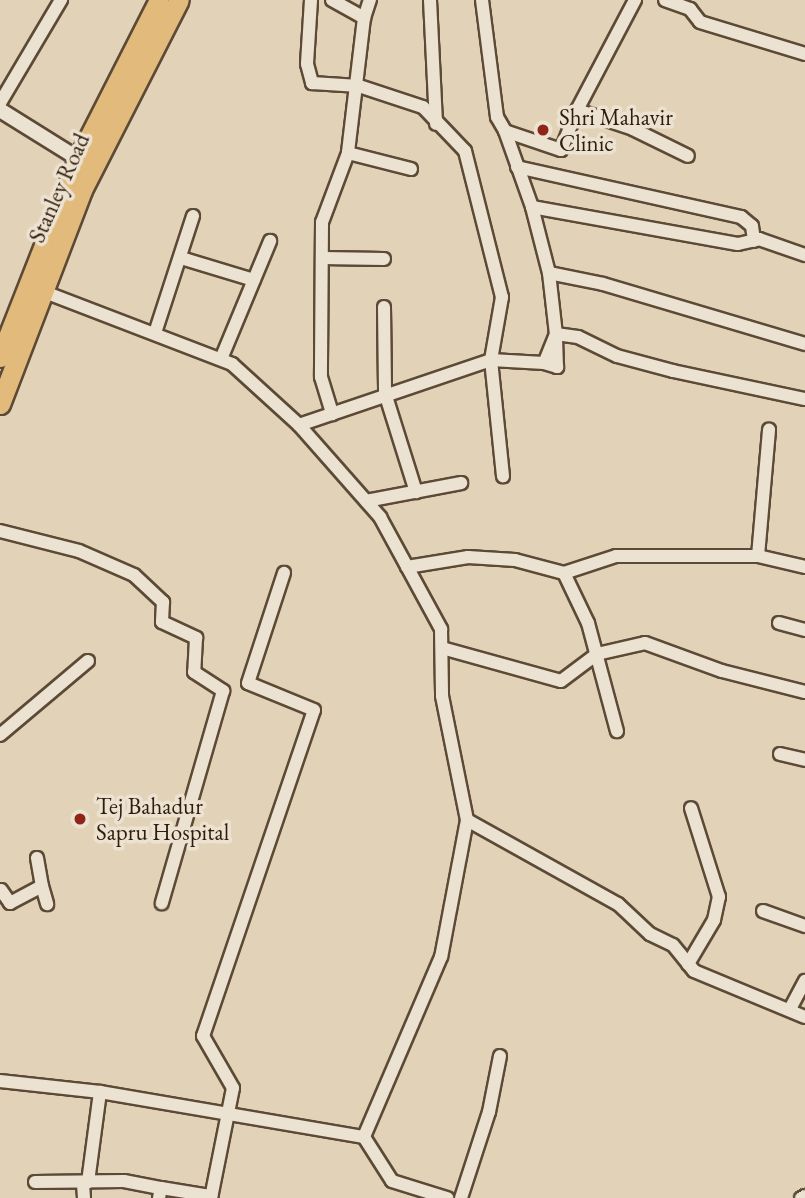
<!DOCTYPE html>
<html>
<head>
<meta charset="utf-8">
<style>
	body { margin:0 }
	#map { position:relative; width:805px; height:1198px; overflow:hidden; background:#e2d3b8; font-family:"EB Garamond",serif }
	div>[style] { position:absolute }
	.roads { filter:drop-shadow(2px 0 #5c4a36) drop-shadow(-2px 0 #5c4a36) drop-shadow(0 2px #5c4a36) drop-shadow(0 -2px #5c4a36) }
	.minor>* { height:12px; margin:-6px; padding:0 6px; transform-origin:6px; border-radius:6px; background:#ece2d1 }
	.tertiary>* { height:14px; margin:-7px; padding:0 7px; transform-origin:7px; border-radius:7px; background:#ece2d1 }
	.primary>* { height:19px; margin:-9.5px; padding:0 9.5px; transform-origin:9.5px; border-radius:9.5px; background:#e1ba7c }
	.dots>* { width:19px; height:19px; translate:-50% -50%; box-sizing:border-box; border:4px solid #ece2d1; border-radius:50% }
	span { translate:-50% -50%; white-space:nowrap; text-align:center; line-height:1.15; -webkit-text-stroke:7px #ece2d1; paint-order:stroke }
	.poi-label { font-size:23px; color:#301c0b }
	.left { translate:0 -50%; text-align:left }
	.street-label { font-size:23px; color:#301c0b }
</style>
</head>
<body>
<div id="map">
	<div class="roads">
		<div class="minor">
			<i style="left:311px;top:0;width:64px;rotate:93.6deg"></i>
			<i style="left:307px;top:64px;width:20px;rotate:75deg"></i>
			<i style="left:312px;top:83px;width:47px;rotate:3.7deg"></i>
			<i style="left:359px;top:86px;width:67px;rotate:18.2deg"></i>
			<i style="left:423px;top:107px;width:61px;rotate:46.3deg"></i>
			<i style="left:465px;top:151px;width:151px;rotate:75.8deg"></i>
			<i style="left:502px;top:297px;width:64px;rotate:99.9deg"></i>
			<i style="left:491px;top:360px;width:53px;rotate:3.2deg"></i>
			<i style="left:332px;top:0;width:37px;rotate:29deg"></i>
			<i style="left:364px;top:18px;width:136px;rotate:96.8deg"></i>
			<i style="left:348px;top:153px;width:74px;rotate:110.6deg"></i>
			<i style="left:322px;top:222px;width:155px;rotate:90.4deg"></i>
			<i style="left:321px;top:377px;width:39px;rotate:73deg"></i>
			<i style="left:430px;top:0;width:124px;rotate:87.2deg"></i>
			<i style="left:482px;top:0;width:118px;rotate:82.7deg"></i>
			<i style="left:497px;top:117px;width:16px;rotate:60deg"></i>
			<i style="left:635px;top:0;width:124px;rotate:117.8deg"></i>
			<i style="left:577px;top:110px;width:43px;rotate:111.8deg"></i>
			<i style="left:561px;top:150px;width:59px;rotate:-161.3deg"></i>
			<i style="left:505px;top:131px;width:81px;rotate:70.4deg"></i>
			<i style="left:532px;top:207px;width:68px;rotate:75.6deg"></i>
			<i style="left:549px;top:273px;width:61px;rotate:83.5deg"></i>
			<i style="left:556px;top:334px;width:31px;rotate:112deg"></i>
			<i style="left:544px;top:363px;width:14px;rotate:17deg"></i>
			<i style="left:557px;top:367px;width:33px;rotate:-92deg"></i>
			<i style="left:556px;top:334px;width:22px;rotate:8deg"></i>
			<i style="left:578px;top:337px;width:43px;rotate:26deg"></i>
			<i style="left:617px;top:356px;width:58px;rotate:15deg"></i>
			<i style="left:673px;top:371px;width:135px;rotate:12deg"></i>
			<i style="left:665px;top:0;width:27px;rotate:20deg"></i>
			<i style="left:690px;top:9px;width:16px;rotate:52deg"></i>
			<i style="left:700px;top:22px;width:110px;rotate:16.9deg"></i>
			<i style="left:364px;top:18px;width:19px;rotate:-72deg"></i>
			<i style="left:0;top:103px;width:120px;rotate:-59.4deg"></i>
			<i style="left:577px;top:110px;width:59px;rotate:18.7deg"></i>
			<i style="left:633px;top:129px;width:61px;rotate:26.1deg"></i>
			<i style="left:348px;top:153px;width:65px;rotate:14.3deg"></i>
			<i style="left:517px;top:167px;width:230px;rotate:12.6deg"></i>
			<i style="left:741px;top:217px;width:14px;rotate:39deg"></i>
			<i style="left:752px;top:226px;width:15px;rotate:82deg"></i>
			<i style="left:532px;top:207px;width:209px;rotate:10.2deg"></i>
			<i style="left:738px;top:244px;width:22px;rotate:-13deg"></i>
			<i style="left:759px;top:239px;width:49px;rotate:19.2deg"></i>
			<i style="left:181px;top:258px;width:76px;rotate:16.8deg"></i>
			<i style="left:322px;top:258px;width:62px;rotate:0.9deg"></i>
			<i style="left:549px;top:273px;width:55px;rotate:11.5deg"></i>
			<i style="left:603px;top:284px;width:211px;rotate:16.5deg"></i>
			<i style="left:42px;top:291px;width:204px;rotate:21deg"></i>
			<i style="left:232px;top:364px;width:91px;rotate:42.3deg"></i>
			<i style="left:299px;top:425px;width:123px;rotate:48.6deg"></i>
			<i style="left:380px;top:517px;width:128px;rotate:61.4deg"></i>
			<i style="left:441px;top:629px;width:67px;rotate:89.1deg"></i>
			<i style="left:442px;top:696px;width:126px;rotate:78.6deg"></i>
			<i style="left:467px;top:820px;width:139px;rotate:100.7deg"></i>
			<i style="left:441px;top:957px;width:196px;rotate:113.2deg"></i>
			<i style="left:384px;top:307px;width:86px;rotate:89.3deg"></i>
			<i style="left:385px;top:393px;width:104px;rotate:72.6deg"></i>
			<i style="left:155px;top:333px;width:123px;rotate:-72deg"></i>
			<i style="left:221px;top:359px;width:128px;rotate:-67.4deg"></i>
			<i style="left:299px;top:425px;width:203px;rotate:-18.7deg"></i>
			<i style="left:491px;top:360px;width:117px;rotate:84.1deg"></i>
			<i style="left:366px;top:501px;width:97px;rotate:-10.7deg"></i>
			<i style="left:0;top:531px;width:81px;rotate:14.2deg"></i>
			<i style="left:79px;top:551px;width:60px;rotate:23.6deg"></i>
			<i style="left:134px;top:575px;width:40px;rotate:43deg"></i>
			<i style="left:163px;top:602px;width:20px;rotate:93deg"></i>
			<i style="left:162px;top:622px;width:38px;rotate:25deg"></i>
			<i style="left:196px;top:638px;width:34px;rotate:93deg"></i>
			<i style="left:194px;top:672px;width:35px;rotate:33deg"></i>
			<i style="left:223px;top:691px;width:221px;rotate:106.1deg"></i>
			<i style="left:758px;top:556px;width:127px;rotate:-85deg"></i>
			<i style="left:407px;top:567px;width:62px;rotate:-9.3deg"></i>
			<i style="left:468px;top:557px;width:47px;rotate:3.7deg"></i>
			<i style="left:515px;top:560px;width:51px;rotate:14.9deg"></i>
			<i style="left:564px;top:573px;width:55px;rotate:64.4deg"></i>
			<i style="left:588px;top:623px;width:112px;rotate:75deg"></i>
			<i style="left:564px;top:573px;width:55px;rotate:-18.1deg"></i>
			<i style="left:616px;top:556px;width:142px"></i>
			<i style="left:758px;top:556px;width:48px;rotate:13.2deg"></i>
			<i style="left:779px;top:623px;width:27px;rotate:15deg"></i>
			<i style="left:442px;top:648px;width:123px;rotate:15.5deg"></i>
			<i style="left:561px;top:681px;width:45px;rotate:-36.9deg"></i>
			<i style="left:597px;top:654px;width:49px;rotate:-12.9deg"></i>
			<i style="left:645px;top:643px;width:82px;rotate:20deg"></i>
			<i style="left:722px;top:671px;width:86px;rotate:14.2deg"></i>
			<i style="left:0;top:735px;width:115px;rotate:-40.1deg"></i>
			<i style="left:780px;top:754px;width:26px;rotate:13deg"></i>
			<i style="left:467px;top:820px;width:173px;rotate:29.1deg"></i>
			<i style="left:618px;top:904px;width:44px;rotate:43.2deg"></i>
			<i style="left:650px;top:934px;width:25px;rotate:26deg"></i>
			<i style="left:673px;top:945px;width:33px;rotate:51deg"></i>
			<i style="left:694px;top:971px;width:120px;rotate:22.5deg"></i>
			<i style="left:37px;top:858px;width:28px;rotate:80deg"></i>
			<i style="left:1px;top:890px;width:16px;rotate:55deg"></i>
			<i style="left:10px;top:903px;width:36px;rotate:-28deg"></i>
			<i style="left:42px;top:886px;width:19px;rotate:74deg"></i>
			<i style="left:763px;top:911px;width:45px;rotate:19.7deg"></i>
			<i style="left:688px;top:964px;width:51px;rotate:-59.4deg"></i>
			<i style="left:714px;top:920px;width:24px;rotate:-78deg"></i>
			<i style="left:719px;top:897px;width:93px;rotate:-107.5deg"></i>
			<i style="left:790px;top:1009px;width:32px;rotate:-62deg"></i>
			<i style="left:0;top:1081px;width:101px;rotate:6.3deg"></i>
			<i style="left:100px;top:1092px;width:268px;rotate:9.7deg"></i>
			<i style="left:364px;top:1137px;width:52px;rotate:57.5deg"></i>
			<i style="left:392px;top:1181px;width:58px;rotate:17.2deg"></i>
			<i style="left:35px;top:1182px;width:89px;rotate:-0.6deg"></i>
			<i style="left:124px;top:1181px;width:38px;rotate:11deg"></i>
			<i style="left:84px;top:1198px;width:15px;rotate:-94deg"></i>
			<i style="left:83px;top:1183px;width:5px;rotate:-11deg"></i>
			<i style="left:88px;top:1182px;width:91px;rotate:-82.4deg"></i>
			<i style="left:159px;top:1198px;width:10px;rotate:-79deg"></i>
			<i style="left:161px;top:1188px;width:51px;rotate:9.1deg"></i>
			<i style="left:211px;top:1198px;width:112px;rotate:-78.7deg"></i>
			<i style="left:233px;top:1088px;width:60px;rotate:-120deg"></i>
			<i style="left:203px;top:1036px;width:344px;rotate:-71.2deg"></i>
			<i style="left:314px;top:710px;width:71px;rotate:-157.8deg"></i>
			<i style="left:248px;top:683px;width:116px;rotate:-71.9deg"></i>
			<i style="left:461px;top:1198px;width:90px;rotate:-72deg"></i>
			<i style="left:489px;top:1112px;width:57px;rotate:-78.9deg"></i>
			<i style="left:801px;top:1198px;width:4px;rotate:-27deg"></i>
		</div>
		<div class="tertiary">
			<i style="left:0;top:110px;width:100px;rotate:31.9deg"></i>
		</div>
		<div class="primary">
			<i style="left:0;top:357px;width:213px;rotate:-68.5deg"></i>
			<i style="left:78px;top:159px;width:178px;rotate:-63deg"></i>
			<i style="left:0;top:404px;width:229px;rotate:-69deg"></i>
			<i style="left:82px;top:190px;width:213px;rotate:-63deg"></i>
		</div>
	</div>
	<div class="dots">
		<i style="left:543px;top:130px;background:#8f2418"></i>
		<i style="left:80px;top:819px;background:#8f2418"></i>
	</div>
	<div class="poi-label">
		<span class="left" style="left:559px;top:130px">Shri Mahavir<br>Clinic</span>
		<span class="left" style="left:96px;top:819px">Tej Bahadur<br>Sapru Hospital</span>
	</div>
	<div class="street-label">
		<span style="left:59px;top:188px;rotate:-66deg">Stanley Road</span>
	</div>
</div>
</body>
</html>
